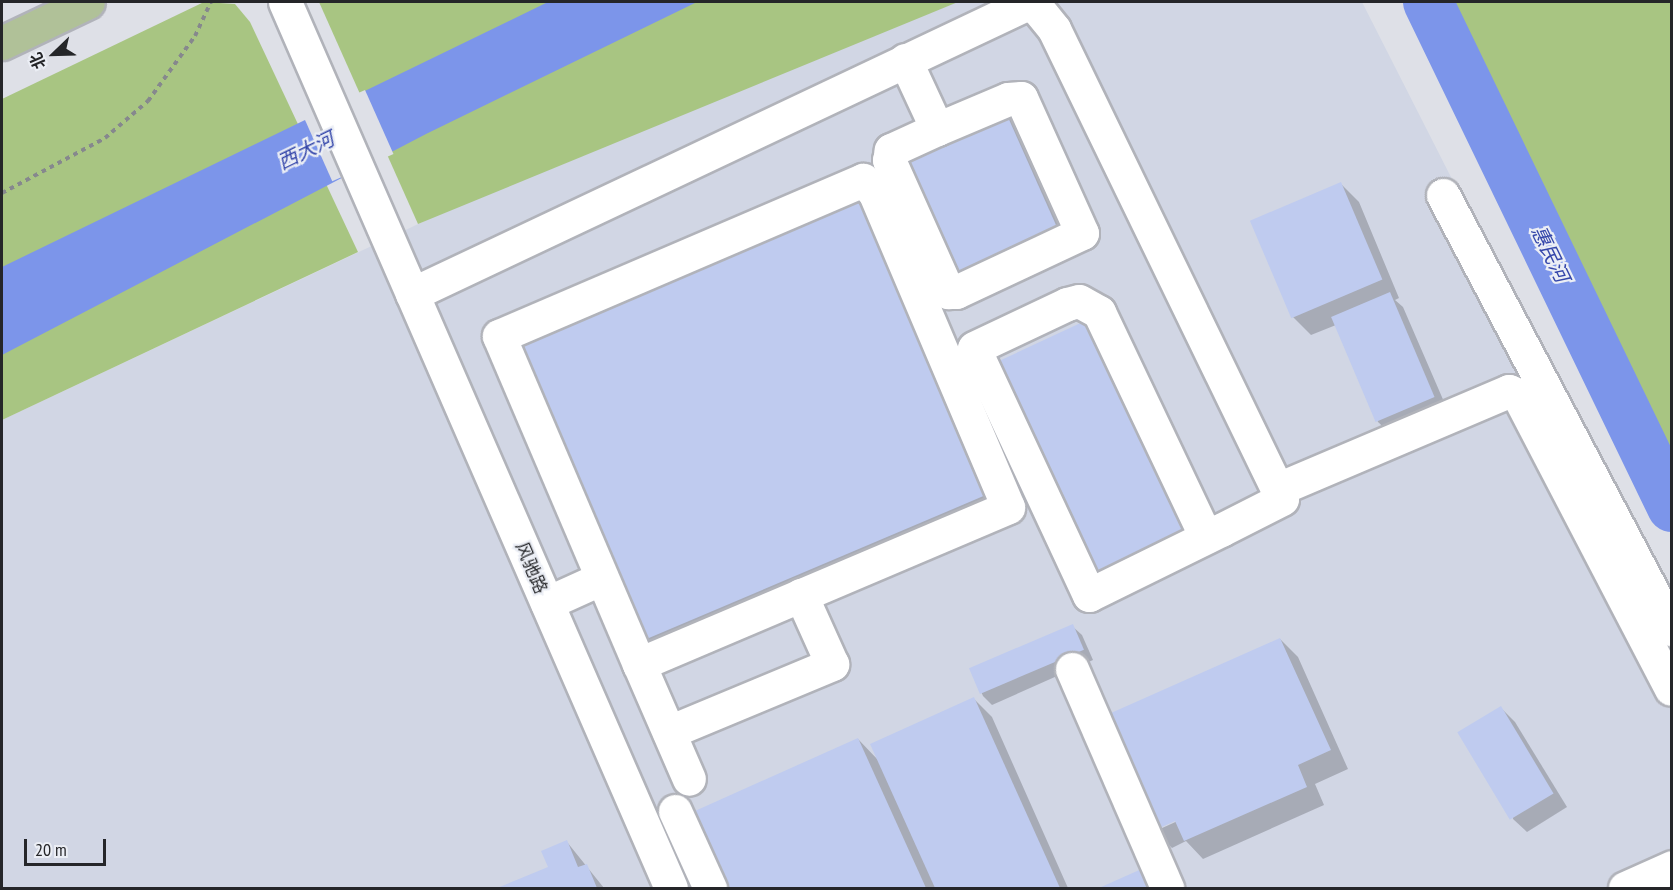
<!DOCTYPE html>
<html>
<head>
<meta charset="utf-8">
<style>
	body { margin:0 }
	#map { position:relative; width:1673px; height:890px; overflow:hidden; background:#dee0e7; font-family:"PT Sans Narrow","Noto Sans SC",sans-serif }
	div>[style] { position:absolute }
	.built>* { inset:0; background:#d1d6e4 }
	.green>* { inset:0; background:#a8c582 }
	.water>* { inset:0; background:#7c95ea }
	.pier>* { inset:0; background:#dee0e7; transform-origin:0 0 }
	.shadow>* { inset:0; background:#0003 }
	.river>* { height:50px; margin:-25px; padding:0 25px; transform-origin:25px; border-radius:25px; background:#7c95ea }
	.building>* { inset:0; background:#bfcbef; transform-origin:0 0 }
	.path>* { height:4px; margin-top:-2px; transform-origin:0; background:repeating-linear-gradient(90deg,#86888d 0 4.5px,transparent 0 9px) }
	.roads { filter:drop-shadow(2px 0 #b1b3ba) drop-shadow(-2px 0 #b1b3ba) drop-shadow(0 2px #b1b3ba) drop-shadow(0 -2px #b1b3ba) }
	.minor>* { height:33px; margin:-16.5px; padding:0 16.5px; transform-origin:16.5px; border-radius:16.5px; background:#fff }
	.major>* { height:33px; margin:-16.5px; padding:0 16.5px; transform-origin:16.5px; border-radius:16.5px; background:#b0c198 }
	span { translate:-50% -50%; white-space:nowrap; text-align:center; line-height:1.15; -webkit-text-stroke:4.5px #ebeef5; paint-order:stroke }
	.street-label { font-size:18px; color:#252629 }
	.water-label { font-size:20px; color:#3446aa; font-style:italic }
	.frame { position:absolute; inset:0; border:3px solid #252629; pointer-events:none }
	.north { position:absolute; left:24px; top:24px; width:60px; height:60px; -webkit-text-stroke:4px #ebeef5; paint-order:stroke; rotate:247deg; font-size:16px; font-weight:700; line-height:24px; text-align:center; color:#252629 }
	.north::after { content:''; display:block; margin:auto; width:21px; height:27px; background:#252629; clip-path:polygon(50% 0,100% 100%,50% 72%,0 100%) }
	.scale { position:absolute; left:24px; top:839px; width:82px; height:27px; box-sizing:border-box; border:3px solid #252629; border-top:0; padding-left:8px; font-size:18px; line-height:21px; white-space:nowrap; color:#252629; -webkit-text-stroke:4px #ebeef5; paint-order:stroke }
</style>
</head>
<body>
<div id="map">
	<div class="built">
		<i style="clip-path:polygon(890px 2px,1362px 2px,1671px 610px,1671px 888px,2px 888px,2px 420px)"></i>
	</div>
	<div class="green">
		<i style="clip-path:polygon(204px 2px,235px 4px,250px 22px,358px 252px,2px 420px,2px 99px)"></i>
		<i style="clip-path:polygon(319px 2px,958px 2px,418px 224px)"></i>
		<i style="clip-path:polygon(1448px 2px,1671px 2px,1671px 461px)"></i>
	</div>
	<div class="water">
		<i style="clip-path:polygon(548px 2px,697px 2px,426px 134px,2px 355px,2px 267px)"></i>
	</div>
	<div class="pier">
		<i style="left:365px;top:90px;width:70px;height:67px;rotate:66deg"></i>
	</div>
	<div class="shadow">
		<i style="clip-path:polygon(1007px 116px,1021px 130px,1071px 245px,898px 165px)"></i>
		<i style="clip-path:polygon(1341px 184px,1359px 202px,1399px 298px,1395px 300px,1403px 307px,1448px 411px,1392px 435px,1378px 422px,1336px 325px,1311px 335px,1293px 317px)"></i>
		<i style="clip-path:polygon(858px 199px,876px 217px,1003px 513px,661px 660px,643px 642px)"></i>
		<i style="clip-path:polygon(1087px 322px,1202px 549px,1114px 589px,1096px 571px)"></i>
		<i style="clip-path:polygon(1072px 626px,1082px 635px,1093px 660px,992px 705px,983px 696px,972px 671px)"></i>
		<i style="clip-path:polygon(evenodd,1280px 639px,1298px 657px,1348px 769px,1315px 784px,1324px 805px,1203px 859px,1186px 841px,1172px 848px,1154px 830px,1280px 639px,1181px 816px,1182px 819px,1160px 829px,1160px 826px,1181px 816px)"></i>
		<i style="clip-path:polygon(974px 699px,992px 717px,1068px 888px,720px 888px,858px 739px,878px 760px)"></i>
		<i style="clip-path:polygon(1501px 708px,1515px 722px,1567px 807px,1527px 832px,1513px 819px)"></i>
		<i style="clip-path:polygon(567px 842px,604px 888px,501px 888px,549px 868px)"></i>
		<i style="clip-path:polygon(1145px 869px,1164px 888px,1102px 888px)"></i>
	</div>
	<div class="river">
		<i style="left:1428px;top:2px;width:561px;rotate:64.21deg"></i>
	</div>
	<div class="building">
		<i style="left:1007px;top:115px;width:127px;height:121px;rotate:66deg"></i>
		<i style="left:1341px;top:182px;width:106px;height:99px;rotate:67deg"></i>
		<i style="left:859px;top:198px;width:323px;height:375px;rotate:67deg"></i>
		<i style="left:1390px;top:292px;width:114px;height:64px;rotate:67deg"></i>
		<i style="left:1087px;top:320px;width:233px;height:99px;rotate:65deg"></i>
		<i style="left:1073px;top:624px;width:28px;height:113px;rotate:67deg"></i>
		<i style="clip-path:polygon(1280px 638px,1331px 750px,1298px 765px,1307px 787px,1184px 841px,1175px 821px,1153px 831px,1102px 717px)"></i>
		<i style="clip-path:polygon(974px 697px,1060px 888px,935px 888px,870px 744px)"></i>
		<i style="left:1501px;top:706px;width:102px;height:51px;rotate:59deg"></i>
		<i style="clip-path:polygon(858px 738px,926px 888px,719px 888px,686px 815px)"></i>
		<i style="clip-path:polygon(567px 840px,578px 867px,587px 864px,597px 888px,497px 888px,548px 867px,541px 851px)"></i>
		<i style="clip-path:polygon(1146px 867px,1155px 888px,1099px 888px)"></i>
	</div>
	<div class="path">
		<i style="left:2px;top:193px;width:117px;rotate:-28.1deg"></i>
		<i style="left:105px;top:138px;width:57px;rotate:-40.7deg"></i>
		<i style="left:148px;top:101px;width:80px;rotate:-54.1deg"></i>
		<i style="left:195px;top:36px;width:38px;rotate:-65deg"></i>
	</div>
	<div class="roads">
		<div class="minor">
			<i style="left:285px;top:2px;width:966px;rotate:66.46deg"></i>
			<i style="left:905px;top:60px;width:76px;rotate:65.1deg"></i>
			<i style="left:937px;top:129px;width:51px;rotate:155.5deg"></i>
			<i style="left:891px;top:150px;width:10px;rotate:101deg"></i>
			<i style="left:889px;top:160px;width:145px;rotate:65.9deg"></i>
			<i style="left:948px;top:292px;width:8px"></i>
			<i style="left:956px;top:292px;width:139px;rotate:-25.1deg"></i>
			<i style="left:1082px;top:233px;width:148px;rotate:-114.3deg"></i>
			<i style="left:1021px;top:98px;width:13px;rotate:176deg"></i>
			<i style="left:1008px;top:99px;width:77px;rotate:157.1deg"></i>
			<i style="left:1443px;top:195px;width:491px;rotate:62.2deg"></i>
			<i style="left:412px;top:294px;width:679px;rotate:-25.28deg"></i>
			<i style="left:1026px;top:4px;width:12px;rotate:20deg"></i>
			<i style="left:1037px;top:8px;width:27px;rotate:51deg"></i>
			<i style="left:1054px;top:29px;width:522px;rotate:64.12deg"></i>
			<i style="left:1282px;top:499px;width:68px;rotate:153.1deg"></i>
			<i style="left:1221px;top:530px;width:147px;rotate:153.8deg"></i>
			<i style="left:1089px;top:595px;width:272px;rotate:-115deg"></i>
			<i style="left:974px;top:348px;width:103px;rotate:-25.3deg"></i>
			<i style="left:1067px;top:304px;width:12px;rotate:-14deg"></i>
			<i style="left:1079px;top:301px;width:23px;rotate:29deg"></i>
			<i style="left:1099px;top:312px;width:249px;rotate:64.6deg"></i>
			<i style="left:1278px;top:489px;width:251px;rotate:-23deg"></i>
			<i style="left:1509px;top:391px;width:10px;rotate:24deg"></i>
			<i style="left:1518px;top:395px;width:331px;rotate:62.5deg"></i>
			<i style="left:547px;top:603px;width:60px;rotate:-24.4deg"></i>
			<i style="left:639px;top:664px;width:401px;rotate:-23deg"></i>
			<i style="left:1008px;top:507px;width:341px;rotate:-113deg"></i>
			<i style="left:875px;top:193px;width:18px;rotate:-133deg"></i>
			<i style="left:863px;top:180px;width:396px;rotate:156.8deg"></i>
			<i style="left:499px;top:336px;width:357px;rotate:66.9deg"></i>
			<i style="left:639px;top:664px;width:125px;rotate:66.5deg"></i>
			<i style="left:1072px;top:669px;width:239px;rotate:66.5deg"></i>
			<i style="left:669px;top:732px;width:177px;rotate:-22.6deg"></i>
			<i style="left:832px;top:664px;width:76px;rotate:-114.2deg"></i>
			<i style="left:675px;top:811px;width:85px;rotate:65.6deg"></i>
			<i style="left:1625px;top:888px;width:51px;rotate:-24.1deg"></i>
		</div>
		<div class="major">
			<i style="left:2px;top:43px;width:95px;rotate:-25.5deg"></i>
		</div>
	</div>
	<div class="street-label">
		<span style="left:531px;top:568px;rotate:67deg">风驰路</span>
	</div>
	<div class="water-label">
		<span style="left:306px;top:151px;rotate:-26deg">西大河</span>
		<span style="left:1550px;top:254px;rotate:64deg">惠民河</span>
	</div>
	<div class="frame"></div>
	<div class="north">北</div>
	<div class="scale">20 m</div>
</div>
</body>
</html>
